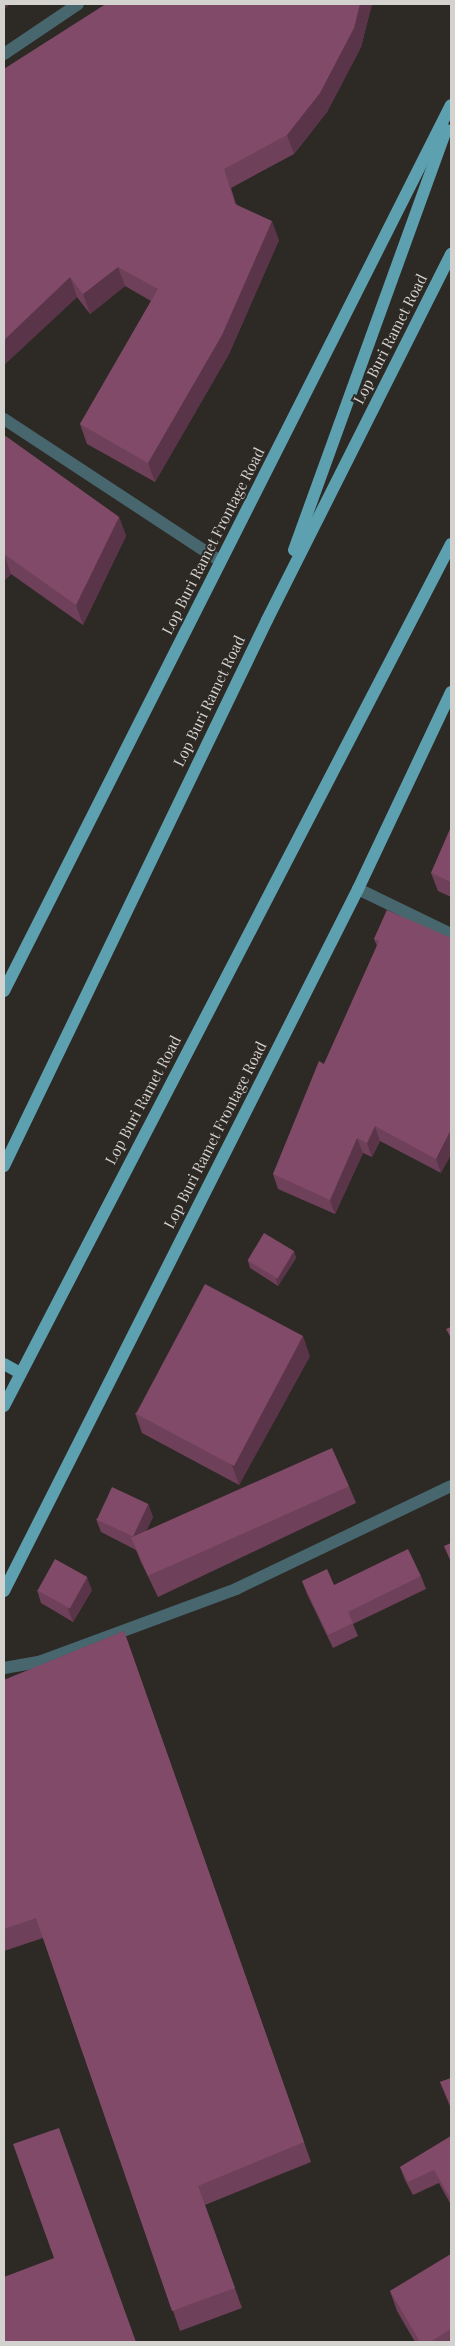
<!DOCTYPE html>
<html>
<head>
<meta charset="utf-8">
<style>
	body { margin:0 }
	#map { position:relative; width:455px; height:2346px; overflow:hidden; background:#2d2925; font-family:"Playfair Display",serif }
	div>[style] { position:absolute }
	.minor>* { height:12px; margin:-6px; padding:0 6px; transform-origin:6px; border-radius:6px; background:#47666e }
	.major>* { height:12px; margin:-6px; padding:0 6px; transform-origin:6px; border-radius:6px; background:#5da1b1 }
	.wall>* { inset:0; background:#6f4059 }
	.shaded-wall>* { inset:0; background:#5a3449 }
	.building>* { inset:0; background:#814a68; transform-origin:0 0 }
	span { translate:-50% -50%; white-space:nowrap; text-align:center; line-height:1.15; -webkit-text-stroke:4px #2d2925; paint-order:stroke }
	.street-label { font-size:15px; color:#d4d2cf }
	.frame { position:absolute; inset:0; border:5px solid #d4d2cf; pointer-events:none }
</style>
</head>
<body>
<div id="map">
	<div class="minor">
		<i style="left:4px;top:54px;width:89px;rotate:-34deg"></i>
		<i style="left:4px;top:419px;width:258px;rotate:33.3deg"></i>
		<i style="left:358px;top:889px;width:103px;rotate:25.8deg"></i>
		<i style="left:4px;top:1668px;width:36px;rotate:-10deg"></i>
		<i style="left:39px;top:1662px;width:210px;rotate:-20.3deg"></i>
		<i style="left:236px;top:1589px;width:238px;rotate:-25.6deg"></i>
	</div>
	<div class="major">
		<i style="left:294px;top:550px;width:447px;rotate:-70.1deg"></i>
		<i style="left:4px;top:991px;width:992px;rotate:-63.23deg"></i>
		<i style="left:4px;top:1166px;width:606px;rotate:-64.28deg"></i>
		<i style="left:267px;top:620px;width:410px;rotate:-63.3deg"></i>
		<i style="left:4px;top:1364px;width:18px;rotate:29deg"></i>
		<i style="left:4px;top:1406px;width:971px;rotate:-62.59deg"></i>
		<i style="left:4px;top:1591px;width:786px;rotate:-63.24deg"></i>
		<i style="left:358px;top:889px;width:218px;rotate:-64.7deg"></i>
	</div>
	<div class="wall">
		<i style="clip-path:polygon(106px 4px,372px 4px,361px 47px,327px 112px,294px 154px,231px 188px,236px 204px,279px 240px,229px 354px,155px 482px,87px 444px,80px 424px,151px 301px,125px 286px,90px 314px,77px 297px,4px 365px,4px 69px)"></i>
		<i style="clip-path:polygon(4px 435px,119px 517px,126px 536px,83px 625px,11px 574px,4px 581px)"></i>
		<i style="clip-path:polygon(451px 827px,451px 897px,438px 891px,431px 873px)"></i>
		<i style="clip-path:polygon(387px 910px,441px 1173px,380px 1141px,372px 1157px,363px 1153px,335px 1214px,278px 1189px,273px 1174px,324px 1064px,377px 946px,374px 939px)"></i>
		<i style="clip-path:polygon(294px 1251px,296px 1258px,278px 1286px,250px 1268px,248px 1261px)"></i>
		<i style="clip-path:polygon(310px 1356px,239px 1485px,142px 1433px,135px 1413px)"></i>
		<i style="clip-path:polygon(349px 1486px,356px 1503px,158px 1597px,140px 1560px,136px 1550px,101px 1532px,96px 1519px,148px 1504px,153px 1517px,142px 1539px)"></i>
		<i style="clip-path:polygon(421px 1576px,426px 1589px,353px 1624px,358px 1636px,333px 1648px,307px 1594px,302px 1581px,334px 1585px)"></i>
		<i style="clip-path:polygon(37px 1590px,92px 1590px,73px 1622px,41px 1603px)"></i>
		<i style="clip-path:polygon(124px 1631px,311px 2162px,205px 2205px,242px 2308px,180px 2331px,43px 1938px,4px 1951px,4px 1680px)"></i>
		<i style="clip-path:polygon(451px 2078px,451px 2109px,440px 2082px)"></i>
		<i style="clip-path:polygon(451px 2136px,451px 2205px,439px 2183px,413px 2195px,405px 2180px,400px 2167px)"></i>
		<i style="clip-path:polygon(451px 2254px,451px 2342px,415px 2342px,397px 2311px,390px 2291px)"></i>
	</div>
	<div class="shaded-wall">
		<i style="clip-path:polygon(4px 4px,10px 4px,4px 10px)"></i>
		<i style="clip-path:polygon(360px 4px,372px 4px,361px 47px,327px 112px,294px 154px,287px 135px)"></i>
		<i style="clip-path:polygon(272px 221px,279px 240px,229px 354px,155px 482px,148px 463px)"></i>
		<i style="clip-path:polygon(118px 267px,125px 286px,90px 314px,83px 294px)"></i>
		<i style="clip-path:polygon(70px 277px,77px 297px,4px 365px,4px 340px)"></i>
		<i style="clip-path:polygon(119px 517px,126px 536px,83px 625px,76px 605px)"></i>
		<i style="clip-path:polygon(4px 554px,11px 574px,4px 581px)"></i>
		<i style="clip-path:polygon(375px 1126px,380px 1141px,372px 1157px,367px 1143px)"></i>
		<i style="clip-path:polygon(451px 1130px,451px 1155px,441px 1173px,436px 1159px)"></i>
		<i style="clip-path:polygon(357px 1138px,363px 1153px,335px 1214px,330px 1200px)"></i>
		<i style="clip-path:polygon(294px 1251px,296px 1258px,278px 1286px,276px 1279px)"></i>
		<i style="clip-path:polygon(303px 1336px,310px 1356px,239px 1485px,232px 1465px)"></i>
		<i style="clip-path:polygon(148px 1504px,153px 1517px,137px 1549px,134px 1543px,136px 1550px,132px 1537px)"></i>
		<i style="clip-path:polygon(87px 1577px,92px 1590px,73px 1622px,68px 1609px)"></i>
	</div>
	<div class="building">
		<i style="clip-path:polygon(106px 4px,360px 4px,354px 28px,320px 93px,287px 135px,224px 169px,235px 204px,272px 221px,222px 335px,148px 463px,80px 424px,158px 289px,118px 267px,83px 294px,70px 277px,4px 340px,4px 69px)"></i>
		<i style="clip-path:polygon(4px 435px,119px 517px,76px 605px,4px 554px)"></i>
		<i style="clip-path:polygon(451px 827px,451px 882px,431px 873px)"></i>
		<i style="clip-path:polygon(387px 910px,451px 938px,451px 1130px,436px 1159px,375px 1126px,367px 1143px,357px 1138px,330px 1200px,273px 1174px,319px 1061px,324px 1064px,379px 941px,374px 939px)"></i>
		<i style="left:264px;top:1233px;width:35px;height:32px;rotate:31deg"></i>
		<i style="left:205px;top:1284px;width:111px;height:147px;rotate:28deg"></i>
		<i style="clip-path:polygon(451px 1327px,451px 1338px,446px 1329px)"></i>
		<i style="left:332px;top:1448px;width:42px;height:220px;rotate:66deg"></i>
		<i style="left:112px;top:1487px;width:40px;height:36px;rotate:25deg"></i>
		<i style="clip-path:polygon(451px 1543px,451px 1562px,444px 1546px)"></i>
		<i style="clip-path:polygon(408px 1549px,421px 1576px,348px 1612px,353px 1623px,328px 1635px,302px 1581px,327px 1569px,334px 1585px)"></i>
		<i style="left:55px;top:1559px;width:37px;height:36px;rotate:29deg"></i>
		<i style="clip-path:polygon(124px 1631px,304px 2142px,198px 2186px,235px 2288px,172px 2311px,36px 1918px,4px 1929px,4px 1680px)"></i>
		<i style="clip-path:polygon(451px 2078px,451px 2106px,440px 2082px)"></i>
		<i style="clip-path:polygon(59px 2128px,136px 2342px,4px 2342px,4px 2277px,54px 2258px,13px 2144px)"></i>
		<i style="clip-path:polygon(451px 2136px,451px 2199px,434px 2170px,408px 2182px,400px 2167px)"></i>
		<i style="clip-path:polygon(451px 2254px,451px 2329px,430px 2342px,420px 2342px,390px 2291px)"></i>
	</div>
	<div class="street-label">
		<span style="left:390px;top:339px;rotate:-63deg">Lop Buri Ramet Road</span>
		<span style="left:213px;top:541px;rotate:-63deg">Lop Buri Ramet Frontage Road</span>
		<span style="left:209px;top:701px;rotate:-64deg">Lop Buri Ramet Road</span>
		<span style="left:143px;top:1100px;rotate:-62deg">Lop Buri Ramet Road</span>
		<span style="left:215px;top:1135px;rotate:-63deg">Lop Buri Ramet Frontage Road</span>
	</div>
	<div class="frame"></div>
</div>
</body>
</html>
